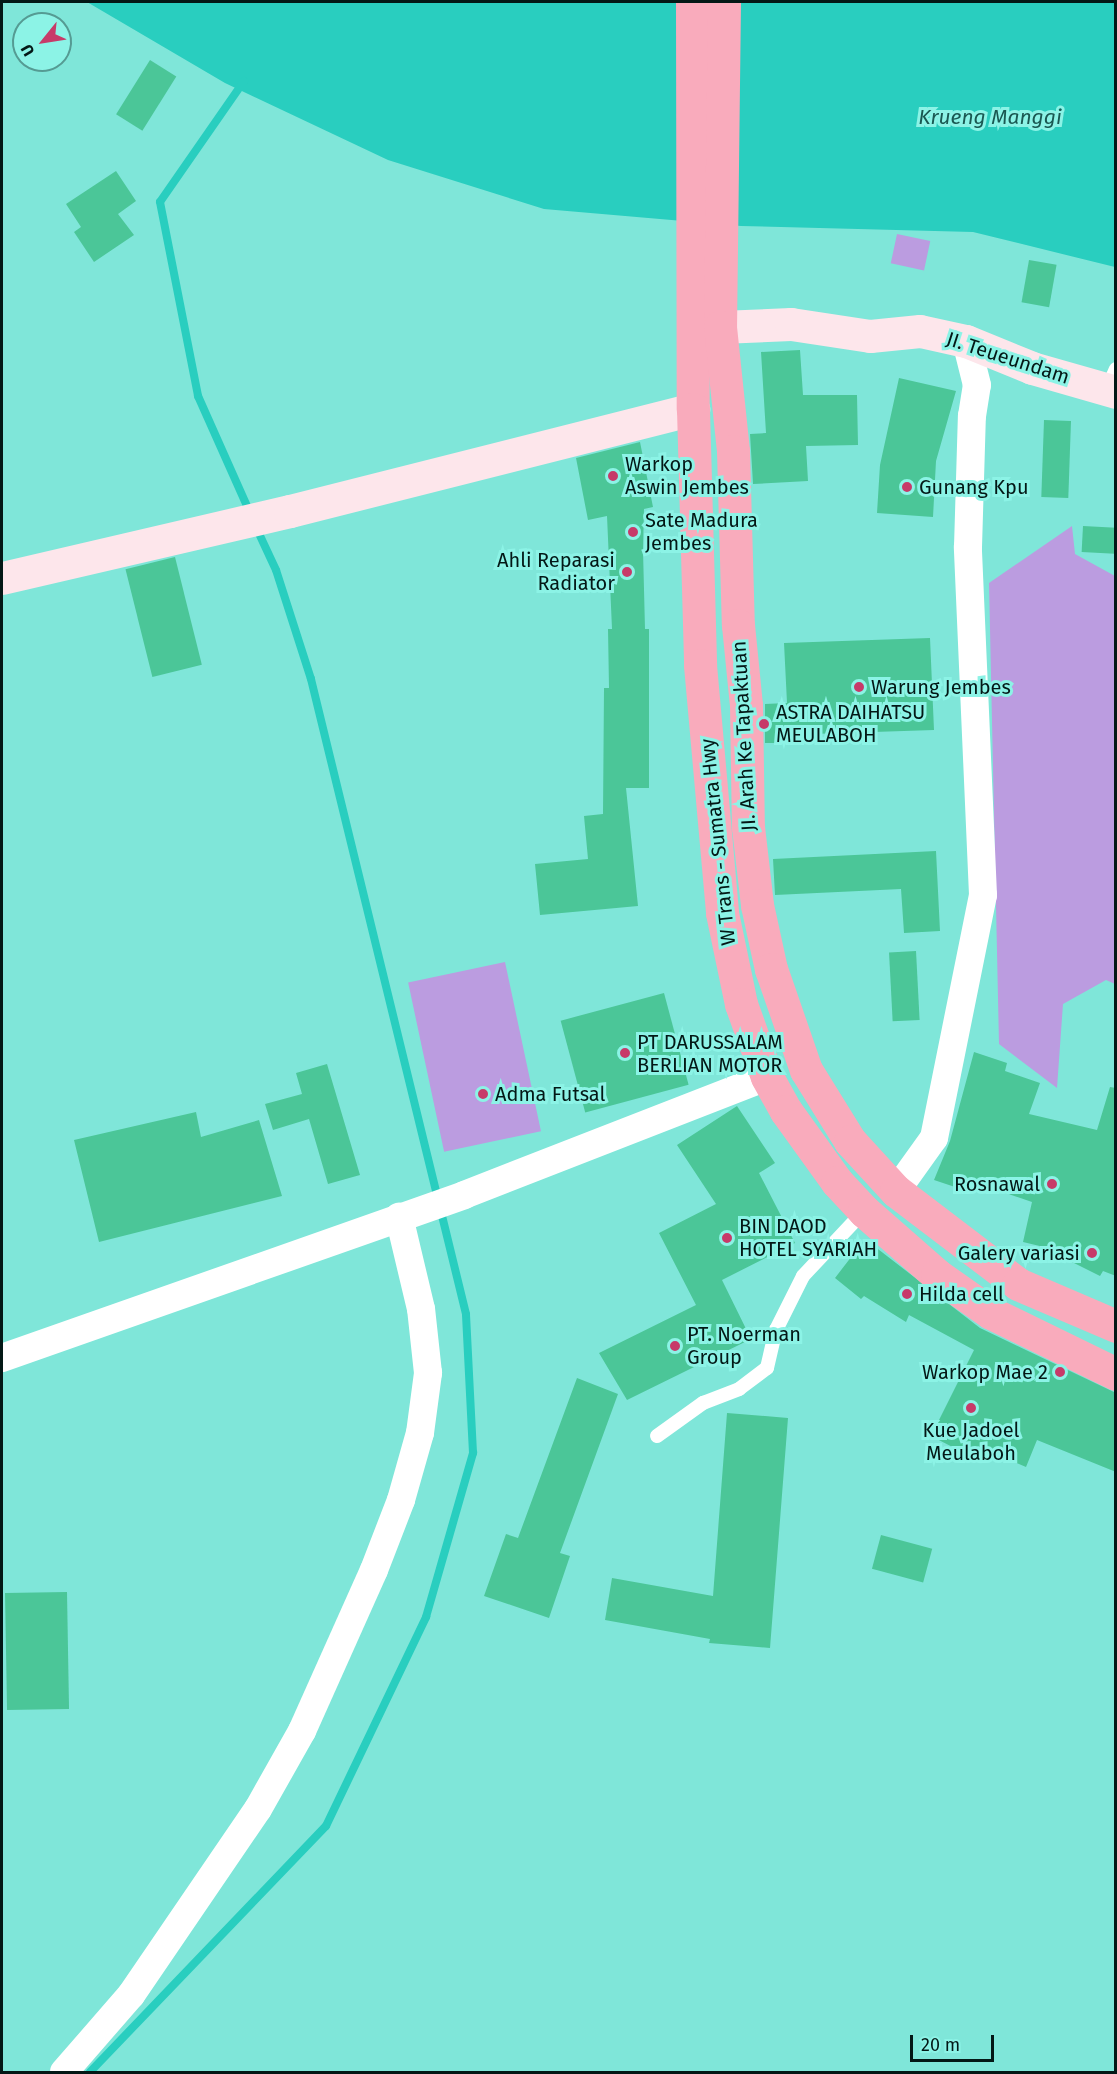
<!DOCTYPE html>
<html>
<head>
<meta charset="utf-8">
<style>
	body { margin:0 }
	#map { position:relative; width:1117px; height:2074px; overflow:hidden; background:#7fe6d9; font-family:"Fira Sans",sans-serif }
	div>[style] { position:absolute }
	.green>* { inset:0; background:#bb9ce0; transform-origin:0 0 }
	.water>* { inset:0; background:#29cebf }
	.stream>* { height:8px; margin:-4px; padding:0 4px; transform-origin:4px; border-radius:4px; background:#29cebf }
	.building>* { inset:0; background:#4bc698; transform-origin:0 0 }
	.lane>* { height:14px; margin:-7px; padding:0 7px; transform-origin:7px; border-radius:7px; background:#fff }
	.street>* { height:28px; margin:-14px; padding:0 14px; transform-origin:14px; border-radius:14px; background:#fff }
	.secondary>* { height:33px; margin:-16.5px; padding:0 16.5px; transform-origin:16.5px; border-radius:16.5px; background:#fde6eb }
	.highway>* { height:33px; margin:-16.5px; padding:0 16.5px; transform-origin:16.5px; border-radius:16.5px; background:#f9abbc }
	.dots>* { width:16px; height:16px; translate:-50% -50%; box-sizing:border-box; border:3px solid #8cf3e6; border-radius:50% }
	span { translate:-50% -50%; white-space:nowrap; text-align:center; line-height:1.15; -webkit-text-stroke:6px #8cf3e6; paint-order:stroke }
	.street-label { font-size:20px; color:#031816 }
	.poi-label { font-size:20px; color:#031816 }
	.left { translate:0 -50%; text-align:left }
	.right { translate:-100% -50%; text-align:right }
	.water-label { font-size:21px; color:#1a5852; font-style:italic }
	.frame { position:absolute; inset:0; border:3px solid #031816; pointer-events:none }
	.north { position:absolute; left:12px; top:12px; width:60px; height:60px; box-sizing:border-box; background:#8cf3e6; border:2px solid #559b93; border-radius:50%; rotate:240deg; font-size:16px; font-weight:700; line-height:24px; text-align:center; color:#031816 }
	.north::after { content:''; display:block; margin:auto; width:21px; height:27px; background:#c73a69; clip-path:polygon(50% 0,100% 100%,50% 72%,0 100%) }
	.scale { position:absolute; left:910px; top:2035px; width:84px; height:27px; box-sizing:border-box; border:3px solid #031816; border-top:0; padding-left:8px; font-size:18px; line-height:21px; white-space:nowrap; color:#031816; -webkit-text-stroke:4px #8cf3e6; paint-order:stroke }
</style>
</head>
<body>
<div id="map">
	<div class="green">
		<i style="left:897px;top:234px;width:34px;height:30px;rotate:12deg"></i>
		<i style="clip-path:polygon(1072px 526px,1075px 554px,1115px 576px,1115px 984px,1106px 980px,1063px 1004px,1057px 1088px,999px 1044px,989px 583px)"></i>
		<i style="left:505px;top:962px;width:173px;height:99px;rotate:78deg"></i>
	</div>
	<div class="water">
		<i style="clip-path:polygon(87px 2px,1115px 2px,1115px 267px,973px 232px,741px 226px,544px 209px,388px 160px,225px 83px)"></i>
	</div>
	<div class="stream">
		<i style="left:244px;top:81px;width:147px;rotate:124.8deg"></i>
		<i style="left:160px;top:202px;width:198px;rotate:78.9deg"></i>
		<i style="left:198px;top:396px;width:128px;rotate:66deg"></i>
		<i style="left:90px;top:2072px;width:341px;rotate:-46.2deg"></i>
		<i style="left:326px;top:1826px;width:232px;rotate:-64.4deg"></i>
		<i style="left:426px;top:1617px;width:171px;rotate:-74deg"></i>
		<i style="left:473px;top:1453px;width:139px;rotate:-92.9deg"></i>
		<i style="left:466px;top:1314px;width:654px;rotate:-103.72deg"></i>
		<i style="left:311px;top:679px;width:114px;rotate:-107.8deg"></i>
		<i style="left:276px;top:570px;width:50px;rotate:-115deg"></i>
	</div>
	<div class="building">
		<i style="left:150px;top:60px;width:31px;height:64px;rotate:32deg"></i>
		<i style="clip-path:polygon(116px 171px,136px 201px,118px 214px,134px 235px,94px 262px,74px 232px,81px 227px,66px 204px)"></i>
		<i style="left:1029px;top:260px;width:28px;height:43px;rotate:10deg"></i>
		<i style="clip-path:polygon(800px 350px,803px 395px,857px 395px,858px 445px,806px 446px,808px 481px,753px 484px,750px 434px,766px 433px,761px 352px)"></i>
		<i style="clip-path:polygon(899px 378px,956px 391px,936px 461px,933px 517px,877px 513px,880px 465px)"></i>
		<i style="left:1044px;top:420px;width:27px;height:77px;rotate:2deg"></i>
		<i style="clip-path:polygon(640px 442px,653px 507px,644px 509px,643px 550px,645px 629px,649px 629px,649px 788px,626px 788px,638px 906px,540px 915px,535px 864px,588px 859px,584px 816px,603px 814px,604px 688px,609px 688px,608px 629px,612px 629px,607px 516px,588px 520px,576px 458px)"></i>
		<i style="left:1083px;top:526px;width:33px;height:26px;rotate:3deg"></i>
		<i style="left:175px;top:557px;width:111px;height:51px;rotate:76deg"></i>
		<i style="clip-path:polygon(930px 638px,934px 730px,782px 735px,783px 743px,765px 743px,765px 704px,787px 703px,784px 643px)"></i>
		<i style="clip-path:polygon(936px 851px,940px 931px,904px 933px,901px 889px,775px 895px,773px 859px)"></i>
		<i style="left:916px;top:951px;width:69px;height:27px;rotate:87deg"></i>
		<i style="left:664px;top:993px;width:95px;height:107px;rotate:75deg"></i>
		<i style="clip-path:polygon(974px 1052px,1007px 1063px,1005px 1071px,1040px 1083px,1029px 1114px,1097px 1130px,1110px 1087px,1116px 1088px,1116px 1276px,1103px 1271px,1100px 1276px,1070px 1261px,1073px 1254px,1023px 1242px,1032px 1202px,970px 1181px,967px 1191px,934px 1180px,950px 1141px)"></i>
		<i style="clip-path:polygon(327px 1064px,360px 1175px,328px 1184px,309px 1119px,273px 1130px,265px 1104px,302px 1094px,296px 1073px)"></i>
		<i style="clip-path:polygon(737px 1106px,775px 1163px,759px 1173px,795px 1243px,722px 1280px,751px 1339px,627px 1400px,599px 1353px,696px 1305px,659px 1233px,716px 1204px,677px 1145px)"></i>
		<i style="clip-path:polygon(196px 1112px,201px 1137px,259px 1120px,282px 1196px,99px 1242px,74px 1140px)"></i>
		<i style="clip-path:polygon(865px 1239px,980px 1328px,1116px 1393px,1116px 1472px,1037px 1440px,1026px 1467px,978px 1446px,972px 1457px,931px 1436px,974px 1350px,909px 1315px,906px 1322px,864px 1296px,861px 1299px,835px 1278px)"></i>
		<i style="clip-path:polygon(577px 1378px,618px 1394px,560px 1553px,570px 1556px,549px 1618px,484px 1596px,506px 1534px,518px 1538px)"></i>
		<i style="clip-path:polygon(727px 1413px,788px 1418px,770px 1648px,709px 1643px,710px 1639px,605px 1620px,612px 1578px,713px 1596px)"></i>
		<i style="left:881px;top:1535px;width:53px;height:35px;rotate:15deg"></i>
		<i style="left:67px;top:1592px;width:117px;height:62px;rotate:89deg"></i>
	</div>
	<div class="lane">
		<i style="left:1100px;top:383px;width:11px;rotate:-15deg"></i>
		<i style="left:1111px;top:380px;width:12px;rotate:-66deg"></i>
		<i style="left:657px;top:1436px;width:57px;rotate:-35.7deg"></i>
		<i style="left:703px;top:1403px;width:39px;rotate:-21deg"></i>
		<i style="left:739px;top:1389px;width:35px;rotate:-37deg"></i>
		<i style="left:767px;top:1368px;width:39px;rotate:-77deg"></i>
		<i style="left:776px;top:1330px;width:60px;rotate:-63.4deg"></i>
		<i style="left:803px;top:1276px;width:89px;rotate:-46.8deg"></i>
	</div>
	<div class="street">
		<i style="left:896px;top:1191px;width:65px;rotate:-54.4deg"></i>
		<i style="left:934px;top:1138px;width:248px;rotate:-78.6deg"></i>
		<i style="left:983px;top:895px;width:348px;rotate:-92.5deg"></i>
		<i style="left:968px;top:547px;width:131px;rotate:-88.3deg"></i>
		<i style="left:972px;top:416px;width:31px;rotate:-81deg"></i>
		<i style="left:977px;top:385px;width:45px;rotate:-104deg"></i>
		<i style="left:2px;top:1358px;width:490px;rotate:-19.4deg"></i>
		<i style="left:464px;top:1195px;width:325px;rotate:-21.3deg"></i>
		<i style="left:64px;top:2072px;width:102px;rotate:-49deg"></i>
		<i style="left:131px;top:1995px;width:225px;rotate:-55.7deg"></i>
		<i style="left:258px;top:1809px;width:90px;rotate:-60.6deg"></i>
		<i style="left:302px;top:1731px;width:176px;rotate:-65.9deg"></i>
		<i style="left:374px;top:1570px;width:75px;rotate:-68.9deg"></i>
		<i style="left:401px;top:1500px;width:70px;rotate:-74.2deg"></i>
		<i style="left:420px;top:1433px;width:61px;rotate:-82.4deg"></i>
		<i style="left:428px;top:1373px;width:64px;rotate:-96.2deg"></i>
		<i style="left:421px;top:1309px;width:95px;rotate:-103.4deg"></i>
	</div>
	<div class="secondary">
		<i style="left:720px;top:327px;width:71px;rotate:-2.4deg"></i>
		<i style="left:791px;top:324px;width:80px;rotate:8.6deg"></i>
		<i style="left:870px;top:336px;width:50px;rotate:-5.7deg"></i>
		<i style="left:920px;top:331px;width:47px;rotate:12.3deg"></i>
		<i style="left:966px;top:341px;width:71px;rotate:22.2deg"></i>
		<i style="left:1032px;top:368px;width:87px;rotate:15.9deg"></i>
		<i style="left:2px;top:578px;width:296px;rotate:-13.1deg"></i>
		<i style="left:290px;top:511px;width:416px;rotate:-14.2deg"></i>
	</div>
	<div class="highway">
		<i style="left:692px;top:2px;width:407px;rotate:89.9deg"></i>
		<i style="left:693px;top:409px;width:256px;rotate:88.4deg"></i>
		<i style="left:700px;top:665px;width:249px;rotate:84.9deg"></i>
		<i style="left:722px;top:913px;width:93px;rotate:78.2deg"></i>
		<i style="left:741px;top:1004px;width:77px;rotate:70.4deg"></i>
		<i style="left:767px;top:1077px;width:39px;rotate:61deg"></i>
		<i style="left:786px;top:1111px;width:87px;rotate:54.3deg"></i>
		<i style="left:837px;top:1182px;width:40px;rotate:47deg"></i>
		<i style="left:864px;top:1211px;width:97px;rotate:41.2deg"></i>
		<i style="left:937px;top:1275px;width:66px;rotate:35.1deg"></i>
		<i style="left:991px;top:1313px;width:139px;rotate:26deg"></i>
		<i style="left:724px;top:2px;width:325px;rotate:90.7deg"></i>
		<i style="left:720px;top:327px;width:125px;rotate:84deg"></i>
		<i style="left:733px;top:451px;width:174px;rotate:88.4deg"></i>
		<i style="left:738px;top:625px;width:80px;rotate:84.3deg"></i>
		<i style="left:746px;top:705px;width:122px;rotate:89.1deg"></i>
		<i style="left:748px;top:827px;width:79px;rotate:83.4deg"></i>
		<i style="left:757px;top:905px;width:66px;rotate:77.7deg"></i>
		<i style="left:771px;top:969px;width:107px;rotate:70.9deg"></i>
		<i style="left:806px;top:1070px;width:84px;rotate:58.2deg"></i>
		<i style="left:850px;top:1141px;width:68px;rotate:47.4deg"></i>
		<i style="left:896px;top:1191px;width:153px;rotate:37.3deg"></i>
		<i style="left:1018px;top:1284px;width:107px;rotate:23.2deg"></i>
	</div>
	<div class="dots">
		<i style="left:613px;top:476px;background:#c73a69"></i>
		<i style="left:907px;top:487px;background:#c73a69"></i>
		<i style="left:633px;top:532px;background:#c73a69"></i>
		<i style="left:627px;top:572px;background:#c73a69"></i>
		<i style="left:859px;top:687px;background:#c73a69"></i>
		<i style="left:764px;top:724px;background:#c73a69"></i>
		<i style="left:625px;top:1053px;background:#c73a69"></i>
		<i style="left:483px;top:1094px;background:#c73a69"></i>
		<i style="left:1052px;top:1184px;background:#c73a69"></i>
		<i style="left:727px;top:1238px;background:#c73a69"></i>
		<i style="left:1092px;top:1253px;background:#c73a69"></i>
		<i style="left:907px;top:1294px;background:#c73a69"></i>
		<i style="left:675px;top:1346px;background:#c73a69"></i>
		<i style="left:1060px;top:1372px;background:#c73a69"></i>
		<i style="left:971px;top:1408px;background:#c73a69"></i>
	</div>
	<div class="street-label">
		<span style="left:1008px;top:358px;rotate:18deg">JI. Teueundam</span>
		<span style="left:744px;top:736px;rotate:-93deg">JI. Arah Ke Tapaktuan</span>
		<span style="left:718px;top:842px;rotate:-96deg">W Trans - Sumatra Hwy</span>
	</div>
	<div class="poi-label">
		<span class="left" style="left:625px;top:476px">Warkop<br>Aswin Jembes</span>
		<span class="left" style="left:919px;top:487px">Gunang Kpu</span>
		<span class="left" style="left:645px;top:532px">Sate Madura<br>Jembes</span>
		<span class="right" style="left:615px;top:572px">Ahli Reparasi<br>Radiator</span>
		<span class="left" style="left:871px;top:687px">Warung Jembes</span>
		<span class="left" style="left:776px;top:724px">ASTRA DAIHATSU<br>MEULABOH</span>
		<span class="left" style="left:637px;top:1054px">PT DARUSSALAM<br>BERLIAN MOTOR</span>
		<span class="left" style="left:495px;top:1094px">Adma Futsal</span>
		<span class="right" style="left:1040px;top:1184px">Rosnawal</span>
		<span class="left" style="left:739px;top:1238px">BIN DAOD<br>HOTEL SYARIAH</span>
		<span class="right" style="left:1080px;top:1253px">Galery variasi</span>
		<span class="left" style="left:919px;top:1294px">Hilda cell</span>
		<span class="left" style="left:687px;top:1346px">PT. Noerman<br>Group</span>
		<span class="right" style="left:1048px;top:1372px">Warkop Mae 2</span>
		<span style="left:971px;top:1442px">Kue Jadoel<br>Meulaboh</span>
	</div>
	<div class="water-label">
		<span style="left:990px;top:117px">Krueng Manggi</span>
	</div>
	<div class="frame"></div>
	<div class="north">U</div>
	<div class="scale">20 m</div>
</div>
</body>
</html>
